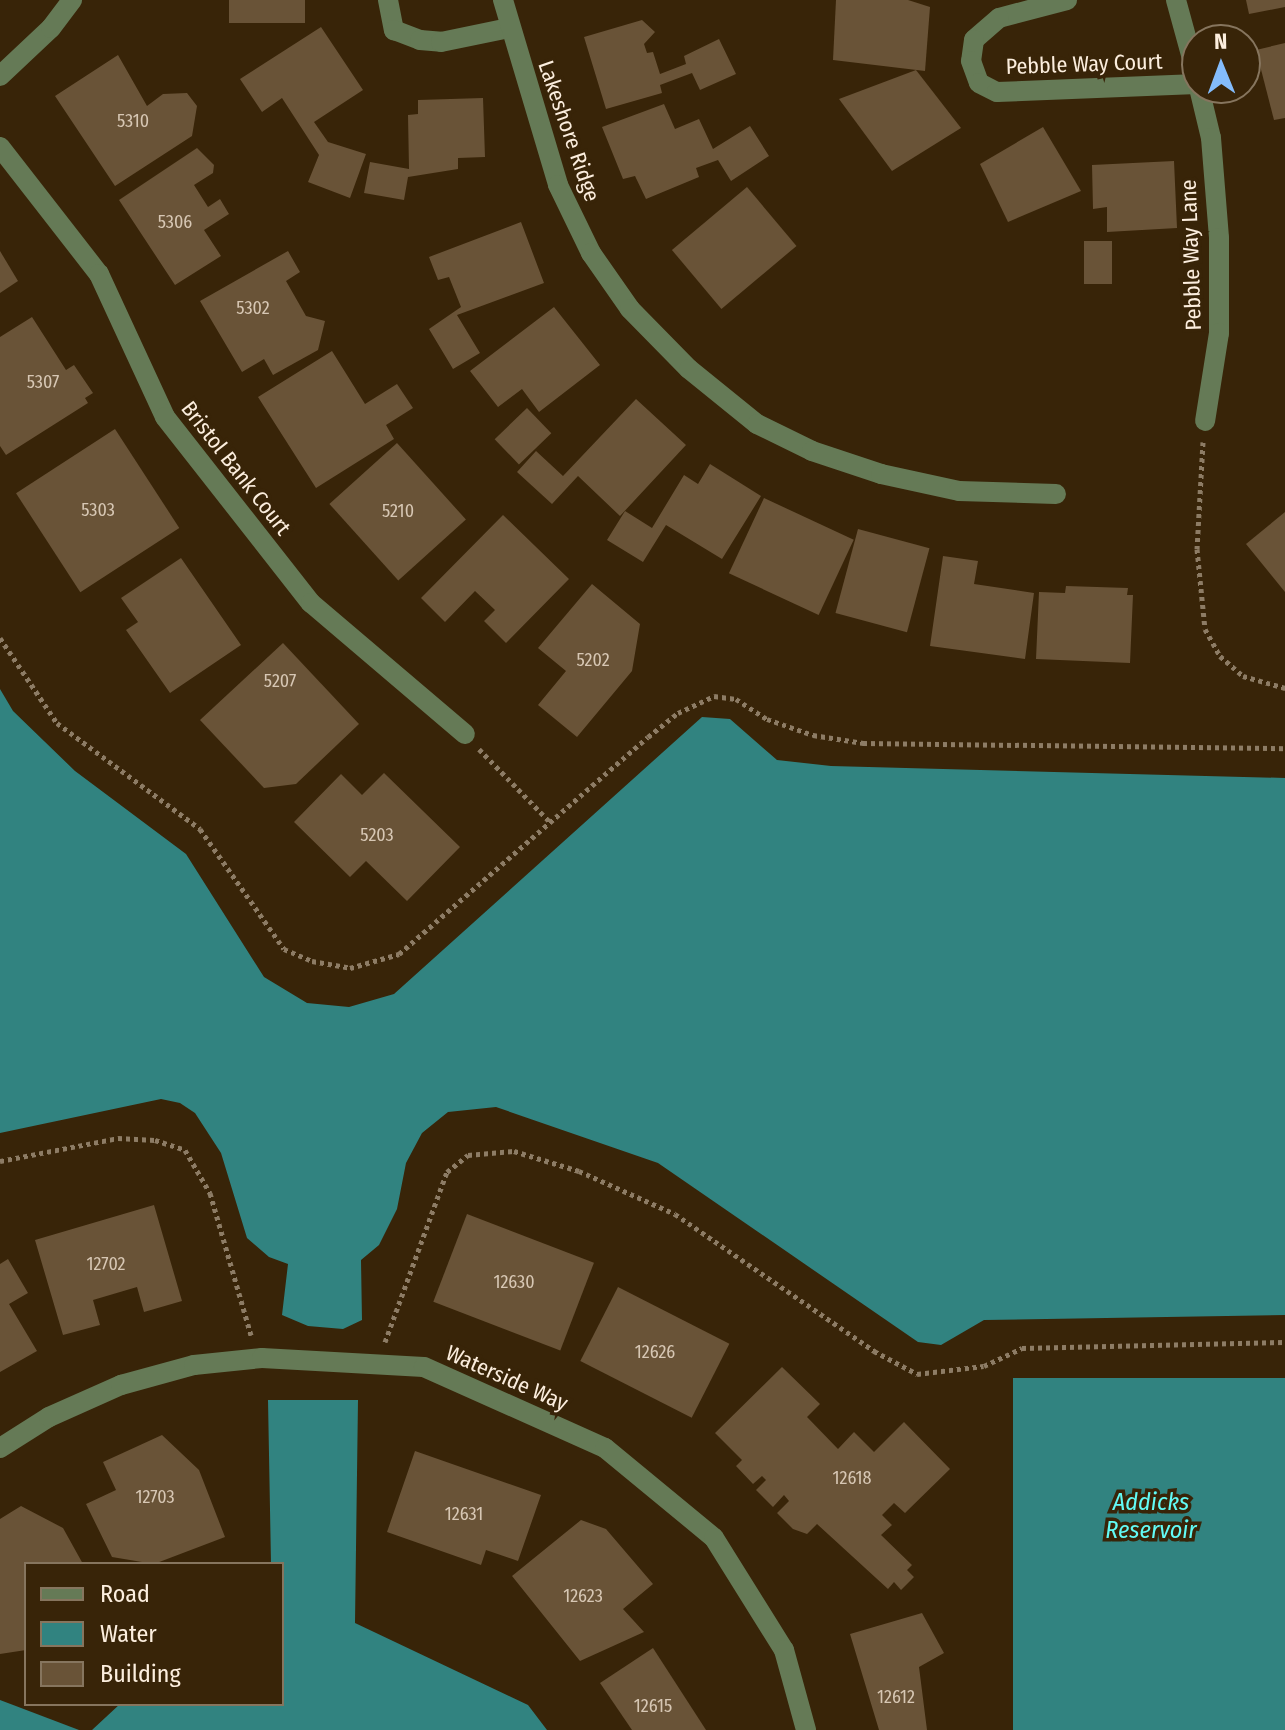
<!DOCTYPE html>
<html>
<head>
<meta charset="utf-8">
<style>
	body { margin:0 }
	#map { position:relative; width:1285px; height:1730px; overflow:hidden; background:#382408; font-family:"Fira Sans Condensed",sans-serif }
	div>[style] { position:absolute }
	.water>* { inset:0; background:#318380; transform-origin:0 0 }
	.building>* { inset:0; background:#695337; transform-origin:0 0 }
	.path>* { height:5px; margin-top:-2.5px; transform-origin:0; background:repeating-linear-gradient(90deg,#8d7c65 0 4px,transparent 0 8px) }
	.minor>* { height:20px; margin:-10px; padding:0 10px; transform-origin:10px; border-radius:10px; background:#657a56 }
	span { translate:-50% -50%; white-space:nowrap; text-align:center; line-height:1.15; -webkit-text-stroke:7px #382408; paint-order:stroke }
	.number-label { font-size:18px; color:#d7c7b4 }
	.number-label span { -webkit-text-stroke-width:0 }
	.street-label { font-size:22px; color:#fceede }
	.water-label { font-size:24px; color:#62fbf6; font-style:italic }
	.legend { position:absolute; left:24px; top:1562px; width:260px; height:144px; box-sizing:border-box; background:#382408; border:2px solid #86755e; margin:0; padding:10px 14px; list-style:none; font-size:24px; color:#fceede }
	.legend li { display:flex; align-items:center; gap:16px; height:40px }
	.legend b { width:40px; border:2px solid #86755e }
	.north { position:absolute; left:1181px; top:24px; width:80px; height:80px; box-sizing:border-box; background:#382408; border:2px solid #86755e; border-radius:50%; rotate:359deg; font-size:22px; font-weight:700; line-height:32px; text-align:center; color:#fceede }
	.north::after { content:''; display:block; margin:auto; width:28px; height:36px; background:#84bcfb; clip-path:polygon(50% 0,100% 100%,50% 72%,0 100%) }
</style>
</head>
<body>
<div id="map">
	<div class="water">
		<i style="clip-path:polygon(0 689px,13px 711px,75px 771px,186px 854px,264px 977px,307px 1003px,349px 1007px,394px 994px,702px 717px,730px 719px,777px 760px,831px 766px,1285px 778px,1285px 1315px,984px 1320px,941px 1345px,918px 1342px,658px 1163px,496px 1107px,448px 1112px,422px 1133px,406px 1163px,397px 1209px,379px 1245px,361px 1260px,362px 1320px,343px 1329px,308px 1326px,282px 1315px,288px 1264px,269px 1257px,247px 1238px,221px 1153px,195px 1113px,180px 1103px,161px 1099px,0 1133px)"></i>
		<i style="left:1285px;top:1378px;width:352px;height:272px;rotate:90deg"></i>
		<i style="clip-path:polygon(268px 1400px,358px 1400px,355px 1623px,528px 1705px,547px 1730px,92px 1730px,120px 1704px,282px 1704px,282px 1564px,271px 1564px)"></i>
		<i style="clip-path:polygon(0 1700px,79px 1730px,0 1730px)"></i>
	</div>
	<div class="building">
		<i style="left:229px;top:0;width:76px;height:23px"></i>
		<i style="clip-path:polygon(836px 0,908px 0,930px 7px,925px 71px,833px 60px)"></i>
		<i style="clip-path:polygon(1246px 0,1285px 0,1285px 7px,1249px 14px)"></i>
		<i style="clip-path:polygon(642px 20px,655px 32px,644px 44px,647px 53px,653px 52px,660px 74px,686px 64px,684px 56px,719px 39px,736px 74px,700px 90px,692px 73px,660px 85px,662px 93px,606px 109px,584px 37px)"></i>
		<i style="clip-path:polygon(321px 27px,363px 90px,314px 122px,328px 142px,366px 154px,350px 198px,308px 182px,319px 155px,282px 98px,262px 112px,240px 79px)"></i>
		<i style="clip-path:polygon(1285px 43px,1285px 118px,1274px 120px,1256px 50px)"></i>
		<i style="clip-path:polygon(118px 55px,147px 106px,163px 94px,187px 93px,197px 106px,192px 136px,115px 186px,55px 96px)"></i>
		<i style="clip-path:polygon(916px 70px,961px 128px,892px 171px,839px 99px)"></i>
		<i style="clip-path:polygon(483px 98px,485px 157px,458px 158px,458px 169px,408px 177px,404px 200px,364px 193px,370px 162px,409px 169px,408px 115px,418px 114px,418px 100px)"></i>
		<i style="clip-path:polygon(664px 104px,675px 129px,699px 119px,713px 149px,750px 126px,769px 156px,731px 181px,718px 160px,696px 168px,699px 177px,646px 199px,635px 176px,623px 179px,602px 127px)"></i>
		<i style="clip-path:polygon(1043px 127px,1081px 191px,1008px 222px,980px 164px)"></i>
		<i style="clip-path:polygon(197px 148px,214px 165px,213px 173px,194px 185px,208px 207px,220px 199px,229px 214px,204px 230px,221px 256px,175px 285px,119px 200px)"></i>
		<i style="clip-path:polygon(1174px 161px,1177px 228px,1107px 232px,1107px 207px,1093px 209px,1092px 165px)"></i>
		<i style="left:747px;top:187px;width:77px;height:98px;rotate:50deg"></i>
		<i style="clip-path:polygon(521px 222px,544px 283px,457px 315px,480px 353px,453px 369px,429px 329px,461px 307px,449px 277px,438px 280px,429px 257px)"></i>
		<i style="left:1084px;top:241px;width:28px;height:43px"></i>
		<i style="clip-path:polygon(0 251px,18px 281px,0 293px)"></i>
		<i style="clip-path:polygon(288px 251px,300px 272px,286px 281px,306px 316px,325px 321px,318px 350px,273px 375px,264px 359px,242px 372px,200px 301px)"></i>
		<i style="clip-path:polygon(554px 307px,600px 365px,539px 412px,522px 389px,498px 407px,470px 371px)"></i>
		<i style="clip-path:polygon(32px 317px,66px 370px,74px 365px,93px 393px,85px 398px,88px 403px,6px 455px,0 446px,0 337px)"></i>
		<i style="clip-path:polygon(332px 351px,365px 404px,397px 384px,413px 408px,386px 425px,394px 439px,316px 488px,258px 397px)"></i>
		<i style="clip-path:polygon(636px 399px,686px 445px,620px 516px,578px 476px,552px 504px,517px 472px,536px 451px,563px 476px)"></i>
		<i style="left:527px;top:408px;width:35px;height:45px;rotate:46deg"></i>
		<i style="left:115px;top:429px;width:118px;height:118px;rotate:57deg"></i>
		<i style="left:397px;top:443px;width:103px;height:91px;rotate:48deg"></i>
		<i style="clip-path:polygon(710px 464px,761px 496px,722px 559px,666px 525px,643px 562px,607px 540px,625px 511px,652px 528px,684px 475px,698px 484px)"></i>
		<i style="left:764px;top:498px;width:99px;height:83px;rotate:25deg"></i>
		<i style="clip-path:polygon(1285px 512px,1285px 592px,1246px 544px)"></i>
		<i style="clip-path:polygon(503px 515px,569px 579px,506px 643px,484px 621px,495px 610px,475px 591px,445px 622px,421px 598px)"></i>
		<i style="left:858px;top:529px;width:74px;height:87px;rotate:15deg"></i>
		<i style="clip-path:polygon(943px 556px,978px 561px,974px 584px,1034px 593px,1025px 659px,930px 646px)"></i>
		<i style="clip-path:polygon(181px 558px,241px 645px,170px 693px,126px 630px,138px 622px,121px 598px)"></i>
		<i style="clip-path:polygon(592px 584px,640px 624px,632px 671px,577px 737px,538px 705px,566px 671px,538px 648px)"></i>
		<i style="clip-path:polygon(1066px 586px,1128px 588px,1127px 595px,1133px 595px,1130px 663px,1036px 659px,1039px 592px,1065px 593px)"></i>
		<i style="clip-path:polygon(283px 643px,359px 724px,296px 784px,264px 788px,200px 720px)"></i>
		<i style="clip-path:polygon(384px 773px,460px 847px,407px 901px,366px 861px,350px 877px,294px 822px,341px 774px,362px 795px)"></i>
		<i style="clip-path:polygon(154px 1205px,182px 1301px,144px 1312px,137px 1287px,93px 1300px,100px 1325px,63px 1335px,35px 1240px)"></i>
		<i style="left:467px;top:1214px;width:136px;height:94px;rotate:21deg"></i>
		<i style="clip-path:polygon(8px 1259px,28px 1293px,9px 1304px,37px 1351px,0 1372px,0 1264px)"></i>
		<i style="left:618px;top:1287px;width:125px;height:83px;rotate:27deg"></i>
		<i style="clip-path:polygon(782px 1367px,820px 1404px,807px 1417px,838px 1449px,854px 1432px,874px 1452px,904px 1422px,950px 1469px,905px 1513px,894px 1503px,882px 1515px,892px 1525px,881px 1535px,912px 1565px,907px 1570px,914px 1577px,901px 1590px,894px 1582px,888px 1589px,817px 1524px,807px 1534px,793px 1529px,777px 1513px,789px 1501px,784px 1495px,773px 1507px,756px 1490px,766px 1480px,762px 1476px,753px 1484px,736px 1466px,742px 1460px,715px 1433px)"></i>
		<i style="clip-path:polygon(162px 1435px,199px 1470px,225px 1537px,154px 1564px,112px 1557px,86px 1504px,116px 1490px,103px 1462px)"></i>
		<i style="clip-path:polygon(415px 1451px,541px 1495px,518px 1561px,486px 1550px,481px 1565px,387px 1532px)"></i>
		<i style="clip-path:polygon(21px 1506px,63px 1528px,83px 1564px,26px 1564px,26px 1650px,0 1654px,0 1519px)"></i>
		<i style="clip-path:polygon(581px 1520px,606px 1529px,653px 1584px,623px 1609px,644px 1632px,580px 1661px,512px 1576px)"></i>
		<i style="clip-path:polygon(922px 1613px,944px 1653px,919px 1667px,927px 1730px,879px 1730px,850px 1634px)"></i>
		<i style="clip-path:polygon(653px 1648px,706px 1730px,632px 1730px,600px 1683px)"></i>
	</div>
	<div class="path">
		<i style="left:1203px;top:442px;width:107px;rotate:93.2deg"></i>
		<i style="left:1197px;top:549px;width:80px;rotate:84.3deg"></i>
		<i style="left:1205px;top:629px;width:31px;rotate:61deg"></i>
		<i style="left:1220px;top:656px;width:30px;rotate:41deg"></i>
		<i style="left:1243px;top:676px;width:44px;rotate:15.9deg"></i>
		<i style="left:0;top:638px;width:102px;rotate:56.2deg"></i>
		<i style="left:57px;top:723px;width:178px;rotate:36.5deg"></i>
		<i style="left:200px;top:829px;width:146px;rotate:55deg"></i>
		<i style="left:284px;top:949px;width:30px;rotate:23deg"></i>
		<i style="left:312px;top:961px;width:39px;rotate:10deg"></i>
		<i style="left:350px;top:968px;width:51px;rotate:-15.9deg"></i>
		<i style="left:399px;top:954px;width:330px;rotate:-41.1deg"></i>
		<i style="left:648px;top:737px;width:38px;rotate:-39deg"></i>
		<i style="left:678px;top:713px;width:40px;rotate:-25deg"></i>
		<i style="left:714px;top:696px;width:22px;rotate:8deg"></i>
		<i style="left:736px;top:699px;width:37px;rotate:33deg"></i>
		<i style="left:767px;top:719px;width:49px;rotate:19.2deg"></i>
		<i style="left:813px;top:735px;width:51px;rotate:9.1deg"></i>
		<i style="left:863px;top:743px;width:422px;rotate:0.7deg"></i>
		<i style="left:479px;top:749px;width:102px;rotate:45.8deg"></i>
		<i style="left:0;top:1161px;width:120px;rotate:-11deg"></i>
		<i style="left:118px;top:1138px;width:37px;rotate:3deg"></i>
		<i style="left:155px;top:1140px;width:32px;rotate:18deg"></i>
		<i style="left:185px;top:1150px;width:50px;rotate:59.8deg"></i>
		<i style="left:210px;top:1193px;width:148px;rotate:73.9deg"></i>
		<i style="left:385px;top:1342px;width:181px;rotate:-70deg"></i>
		<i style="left:447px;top:1172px;width:27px;rotate:-39deg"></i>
		<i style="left:468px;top:1155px;width:46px;rotate:-5deg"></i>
		<i style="left:514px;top:1151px;width:68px;rotate:17.1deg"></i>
		<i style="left:579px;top:1171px;width:105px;rotate:24.1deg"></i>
		<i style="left:675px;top:1214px;width:242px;rotate:34.5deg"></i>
		<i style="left:874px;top:1351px;width:49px;rotate:28.1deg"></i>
		<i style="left:917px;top:1374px;width:67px;rotate:-6.8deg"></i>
		<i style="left:984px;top:1366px;width:42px;rotate:-25.3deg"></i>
		<i style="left:1022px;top:1348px;width:263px;rotate:-1.3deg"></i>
	</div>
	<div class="minor">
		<i style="left:388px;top:0;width:31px;rotate:79deg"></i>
		<i style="left:394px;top:30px;width:28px;rotate:21deg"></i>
		<i style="left:420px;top:40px;width:21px;rotate:5deg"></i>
		<i style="left:441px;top:42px;width:69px;rotate:-11.6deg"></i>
		<i style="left:503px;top:0;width:193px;rotate:73.4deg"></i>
		<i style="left:558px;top:185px;width:76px;rotate:64.1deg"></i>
		<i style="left:591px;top:253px;width:68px;rotate:55.1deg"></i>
		<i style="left:630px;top:309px;width:84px;rotate:45.5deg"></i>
		<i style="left:689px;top:369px;width:87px;rotate:39deg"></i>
		<i style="left:757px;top:424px;width:61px;rotate:26.1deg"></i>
		<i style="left:812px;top:451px;width:73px;rotate:18.4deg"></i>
		<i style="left:881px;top:474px;width:80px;rotate:12.3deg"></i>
		<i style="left:959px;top:491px;width:97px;rotate:1.8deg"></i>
		<i style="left:1067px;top:0;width:70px;rotate:165.2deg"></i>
		<i style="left:999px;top:18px;width:33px;rotate:139deg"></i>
		<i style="left:974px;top:40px;width:21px;rotate:98deg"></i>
		<i style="left:971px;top:61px;width:23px;rotate:70deg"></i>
		<i style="left:979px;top:83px;width:20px;rotate:27deg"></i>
		<i style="left:997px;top:92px;width:200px;rotate:-2.3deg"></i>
		<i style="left:1176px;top:0;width:80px;rotate:74.7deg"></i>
		<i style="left:0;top:76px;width:70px;rotate:-43.3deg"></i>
		<i style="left:51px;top:28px;width:35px;rotate:-53deg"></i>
		<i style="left:1199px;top:88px;width:51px;rotate:76.5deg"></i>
		<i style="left:1211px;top:138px;width:100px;rotate:85.4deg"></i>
		<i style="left:1219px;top:238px;width:95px;rotate:90deg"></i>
		<i style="left:1219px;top:333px;width:89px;rotate:99deg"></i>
		<i style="left:0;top:147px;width:161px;rotate:52.1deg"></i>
		<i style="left:99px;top:274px;width:157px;rotate:65.2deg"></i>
		<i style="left:165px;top:417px;width:236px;rotate:51.9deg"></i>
		<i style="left:311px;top:603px;width:202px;rotate:40.4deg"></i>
		<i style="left:0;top:1448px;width:58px;rotate:-32.3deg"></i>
		<i style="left:49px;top:1417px;width:79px;rotate:-24deg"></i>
		<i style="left:121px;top:1385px;width:76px;rotate:-15.3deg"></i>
		<i style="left:194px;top:1365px;width:68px;rotate:-5.9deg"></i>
		<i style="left:262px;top:1358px;width:162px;rotate:3.2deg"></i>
		<i style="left:424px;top:1367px;width:198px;rotate:24.1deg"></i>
		<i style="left:605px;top:1448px;width:141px;rotate:39.5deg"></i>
		<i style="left:714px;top:1538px;width:132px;rotate:58deg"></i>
		<i style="left:784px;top:1650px;width:83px;rotate:74.6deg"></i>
	</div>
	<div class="number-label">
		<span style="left:133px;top:121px">5310</span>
		<span style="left:175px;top:222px">5306</span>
		<span style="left:253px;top:308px">5302</span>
		<span style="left:43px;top:382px">5307</span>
		<span style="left:98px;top:510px">5303</span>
		<span style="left:398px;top:511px">5210</span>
		<span style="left:593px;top:660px">5202</span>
		<span style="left:280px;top:681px">5207</span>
		<span style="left:377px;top:835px">5203</span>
		<span style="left:106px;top:1264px">12702</span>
		<span style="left:514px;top:1282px">12630</span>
		<span style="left:655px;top:1352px">12626</span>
		<span style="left:852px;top:1478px">12618</span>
		<span style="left:155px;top:1497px">12703</span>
		<span style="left:464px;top:1514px">12631</span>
		<span style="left:583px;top:1596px">12623</span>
		<span style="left:896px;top:1697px">12612</span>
		<span style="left:653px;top:1706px">12615</span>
	</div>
	<div class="street-label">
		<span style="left:1084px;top:64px;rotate:-2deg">Pebble Way Court</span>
		<span style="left:569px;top:131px;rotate:71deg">Lakeshore Ridge</span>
		<span style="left:1191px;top:255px;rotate:-92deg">Pebble Way Lane</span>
		<span style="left:236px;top:468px;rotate:52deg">Bristol Bank Court</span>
		<span style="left:507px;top:1378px;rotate:24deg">Waterside Way</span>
	</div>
	<div class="water-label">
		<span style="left:1151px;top:1517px">Addicks<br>Reservoir</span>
	</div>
	<ul class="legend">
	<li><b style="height:10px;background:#657a56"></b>Road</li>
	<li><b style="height:22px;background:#318380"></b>Water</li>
	<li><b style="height:22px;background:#695337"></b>Building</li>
	</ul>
	<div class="north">N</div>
</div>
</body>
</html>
